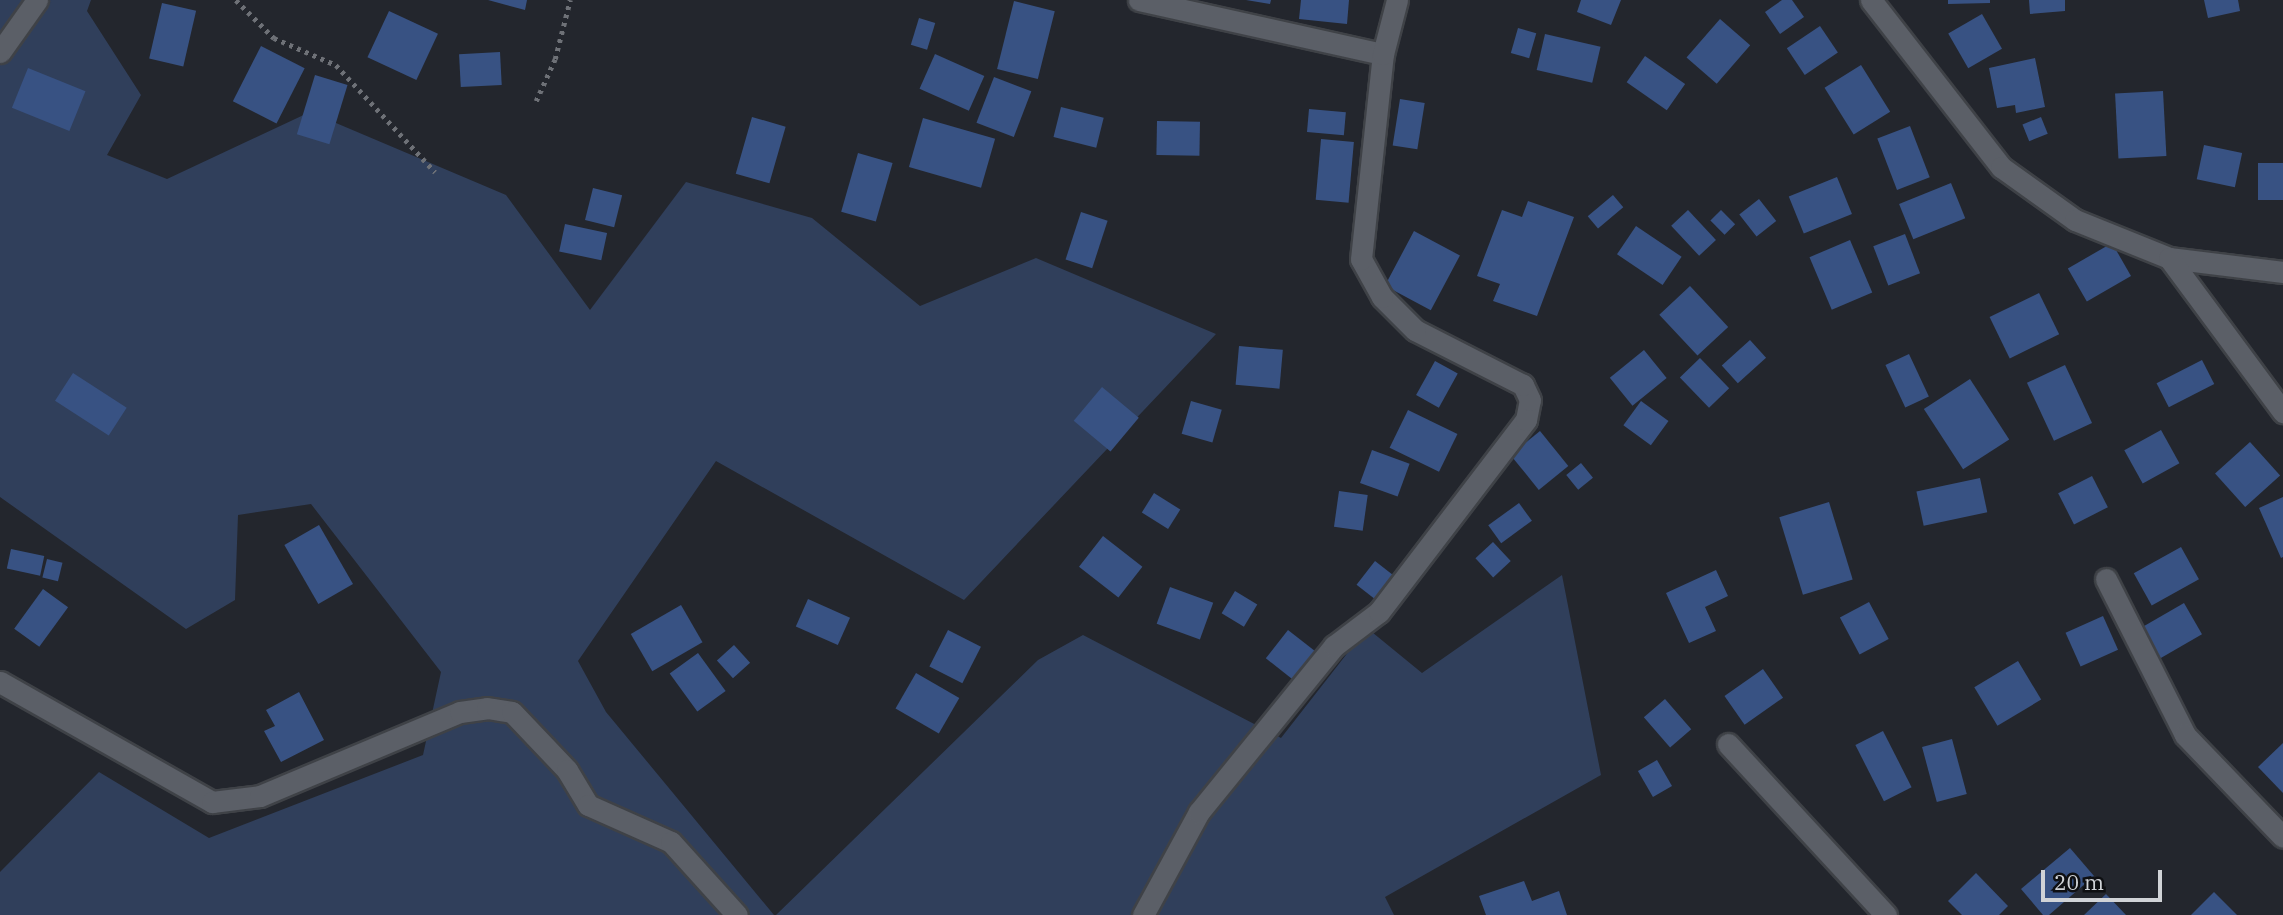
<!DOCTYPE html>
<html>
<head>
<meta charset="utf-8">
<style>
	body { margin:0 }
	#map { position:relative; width:2283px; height:915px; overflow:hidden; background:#23262d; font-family:"IBM Plex Serif",serif }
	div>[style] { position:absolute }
	.green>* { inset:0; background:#303f5b }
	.building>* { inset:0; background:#385283; transform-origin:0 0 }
	.path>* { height:4.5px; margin-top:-2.25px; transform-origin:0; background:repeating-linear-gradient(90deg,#6e7177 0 3.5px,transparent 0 8.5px) }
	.roads { filter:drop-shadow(2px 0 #3f4247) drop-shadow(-2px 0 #3f4247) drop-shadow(0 2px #3f4247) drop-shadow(0 -2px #3f4247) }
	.street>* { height:21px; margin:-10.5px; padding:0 10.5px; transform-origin:10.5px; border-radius:10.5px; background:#5b5f67 }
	span { translate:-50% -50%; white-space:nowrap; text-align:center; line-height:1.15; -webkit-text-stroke:5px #0e0f12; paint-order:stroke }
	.scale { position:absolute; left:2041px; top:870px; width:121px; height:32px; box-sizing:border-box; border:4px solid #d0d3d7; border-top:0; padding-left:9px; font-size:21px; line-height:24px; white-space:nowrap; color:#d0d3d7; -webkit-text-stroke:5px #0e0f12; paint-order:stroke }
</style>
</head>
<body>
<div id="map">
	<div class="green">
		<i style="clip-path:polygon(0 0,91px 0,87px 11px,141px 95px,107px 155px,167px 179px,310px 112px,506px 195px,590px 310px,686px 182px,812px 218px,920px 306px,1036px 258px,1216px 334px,964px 600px,716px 461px,578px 661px,606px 712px,774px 915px,0 915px,0 872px,99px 772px,209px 838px,423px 755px,441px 672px,311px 504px,238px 515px,235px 600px,186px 629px,0 497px)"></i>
		<i style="clip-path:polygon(1562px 575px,1601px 775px,1385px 897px,1394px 915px,776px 915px,1038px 660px,1083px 635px,1281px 738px,1367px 628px,1422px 673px)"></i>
	</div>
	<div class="building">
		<i style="clip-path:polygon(488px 0,527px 0,525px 10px)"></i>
		<i style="clip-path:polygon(1246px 0,1271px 0,1270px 4px)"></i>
		<i style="clip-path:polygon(1301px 0,1349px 0,1347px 24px,1299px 19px)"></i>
		<i style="clip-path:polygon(1581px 0,1621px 0,1611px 25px,1577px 12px)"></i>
		<i style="clip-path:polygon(1782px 0,1792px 0,1804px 17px,1780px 34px,1765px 12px)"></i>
		<i style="clip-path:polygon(1948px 0,1990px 0,1990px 3px,1948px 4px)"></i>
		<i style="clip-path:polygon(2029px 0,2065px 0,2065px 11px,2030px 14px)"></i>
		<i style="clip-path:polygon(2204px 0,2238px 0,2240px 11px,2208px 18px)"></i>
		<i style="left:1014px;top:1px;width:42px;height:70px;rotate:14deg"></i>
		<i style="left:162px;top:3px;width:35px;height:57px;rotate:13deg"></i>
		<i style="left:389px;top:11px;width:54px;height:51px;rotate:25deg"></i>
		<i style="left:1982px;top:14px;width:40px;height:39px;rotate:60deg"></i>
		<i style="left:919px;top:18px;width:17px;height:28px;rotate:17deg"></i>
		<i style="left:1720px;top:19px;width:40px;height:51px;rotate:41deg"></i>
		<i style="left:1820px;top:26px;width:32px;height:40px;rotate:56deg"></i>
		<i style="left:1518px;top:28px;width:19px;height:26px;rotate:16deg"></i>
		<i style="left:1545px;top:34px;width:57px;height:37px;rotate:13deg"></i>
		<i style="left:261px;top:46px;width:49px;height:62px;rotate:27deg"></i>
		<i style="left:500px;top:52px;width:33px;height:41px;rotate:87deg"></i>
		<i style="left:935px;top:54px;width:54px;height:38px;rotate:24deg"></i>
		<i style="left:1645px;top:56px;width:49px;height:32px;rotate:35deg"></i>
		<i style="clip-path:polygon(2035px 58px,2045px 107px,2016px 113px,2015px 105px,1997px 108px,1989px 68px)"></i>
		<i style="left:1861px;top:65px;width:55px;height:43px;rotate:58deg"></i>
		<i style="left:28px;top:68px;width:62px;height:43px;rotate:22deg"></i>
		<i style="left:315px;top:75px;width:34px;height:62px;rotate:17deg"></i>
		<i style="left:994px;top:77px;width:40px;height:49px;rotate:21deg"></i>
		<i style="left:2163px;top:91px;width:65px;height:48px;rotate:87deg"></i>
		<i style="left:1400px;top:99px;width:25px;height:47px;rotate:9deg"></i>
		<i style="left:1061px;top:107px;width:44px;height:31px;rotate:14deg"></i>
		<i style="left:1309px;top:109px;width:37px;height:23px;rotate:5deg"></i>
		<i style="left:752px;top:117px;width:35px;height:59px;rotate:16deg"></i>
		<i style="left:2041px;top:117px;width:18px;height:20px;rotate:68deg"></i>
		<i style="left:923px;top:118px;width:75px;height:51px;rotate:16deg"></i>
		<i style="left:1157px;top:121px;width:43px;height:34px;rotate:1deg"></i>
		<i style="left:1910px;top:126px;width:55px;height:35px;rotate:69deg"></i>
		<i style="left:1321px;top:139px;width:33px;height:61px;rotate:5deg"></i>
		<i style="left:2204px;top:145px;width:39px;height:35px;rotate:12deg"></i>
		<i style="left:858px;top:153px;width:36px;height:61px;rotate:16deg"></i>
		<i style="left:2258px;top:163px;width:25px;height:37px"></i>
		<i style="left:1837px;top:177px;width:40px;height:52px;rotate:68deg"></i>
		<i style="left:1951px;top:183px;width:38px;height:56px;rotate:68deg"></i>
		<i style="left:593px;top:188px;width:30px;height:33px;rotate:14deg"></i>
		<i style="left:1613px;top:195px;width:16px;height:33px;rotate:50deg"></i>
		<i style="left:1759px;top:199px;width:28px;height:25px;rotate:52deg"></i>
		<i style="clip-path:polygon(1528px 201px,1574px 217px,1537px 316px,1493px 301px,1500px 284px,1477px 276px,1502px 210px,1522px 217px)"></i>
		<i style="left:1688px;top:210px;width:41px;height:23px;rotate:47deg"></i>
		<i style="left:1721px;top:210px;width:20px;height:15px;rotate:45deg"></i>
		<i style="left:1081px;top:212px;width:28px;height:50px;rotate:18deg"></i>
		<i style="left:565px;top:224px;width:43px;height:28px;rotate:12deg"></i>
		<i style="left:1636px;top:226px;width:55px;height:34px;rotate:34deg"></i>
		<i style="left:1414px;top:231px;width:52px;height:62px;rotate:28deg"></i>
		<i style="left:1905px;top:234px;width:42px;height:34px;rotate:69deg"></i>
		<i style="left:1850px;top:240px;width:57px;height:44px;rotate:67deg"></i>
		<i style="left:2112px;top:243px;width:38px;height:51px;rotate:60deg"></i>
		<i style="left:1690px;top:286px;width:56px;height:42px;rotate:47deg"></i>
		<i style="left:2039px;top:293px;width:46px;height:55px;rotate:64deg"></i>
		<i style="left:1750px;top:340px;width:24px;height:38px;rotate:48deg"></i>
		<i style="left:1239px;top:346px;width:44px;height:39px;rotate:5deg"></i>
		<i style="left:1644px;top:350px;width:36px;height:44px;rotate:51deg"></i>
		<i style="left:1909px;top:354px;width:47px;height:26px;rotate:65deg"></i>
		<i style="left:1700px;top:358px;width:42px;height:28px;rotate:46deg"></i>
		<i style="left:2202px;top:360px;width:27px;height:51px;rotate:63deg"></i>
		<i style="left:1435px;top:361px;width:26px;height:39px;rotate:29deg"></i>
		<i style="left:2065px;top:365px;width:64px;height:42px;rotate:65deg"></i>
		<i style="left:73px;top:373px;width:64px;height:33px;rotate:33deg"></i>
		<i style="left:1970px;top:379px;width:72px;height:55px;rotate:57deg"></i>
		<i style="left:1102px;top:387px;width:48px;height:44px;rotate:40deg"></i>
		<i style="left:1191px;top:401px;width:32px;height:34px;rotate:16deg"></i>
		<i style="left:1641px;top:401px;width:34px;height:30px;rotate:36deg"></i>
		<i style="left:1408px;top:410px;width:55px;height:42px;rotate:26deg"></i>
		<i style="left:2161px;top:430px;width:38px;height:42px;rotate:61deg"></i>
		<i style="left:1540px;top:431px;width:45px;height:38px;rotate:51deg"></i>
		<i style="left:2250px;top:442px;width:45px;height:47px;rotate:48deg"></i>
		<i style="left:1372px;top:450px;width:40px;height:35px;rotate:20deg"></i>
		<i style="left:1581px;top:463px;width:19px;height:19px;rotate:51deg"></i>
		<i style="left:2092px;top:476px;width:35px;height:38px;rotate:63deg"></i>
		<i style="left:1980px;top:478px;width:35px;height:65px;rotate:78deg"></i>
		<i style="left:1339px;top:491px;width:29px;height:36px;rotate:8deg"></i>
		<i style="left:1154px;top:493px;width:31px;height:23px;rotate:32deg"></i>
		<i style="clip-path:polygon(2283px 497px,2283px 557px,2281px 558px,2259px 508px)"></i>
		<i style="left:1829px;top:502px;width:81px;height:52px;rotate:73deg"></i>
		<i style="left:1519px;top:503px;width:22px;height:38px;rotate:54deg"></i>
		<i style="left:319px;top:525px;width:68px;height:40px;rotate:60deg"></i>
		<i style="left:1103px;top:536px;width:50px;height:39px;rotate:38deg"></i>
		<i style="left:1493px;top:542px;width:26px;height:24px;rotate:47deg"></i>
		<i style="left:2181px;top:547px;width:37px;height:54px;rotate:61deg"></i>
		<i style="left:11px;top:549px;width:34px;height:20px;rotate:12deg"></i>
		<i style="left:47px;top:559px;width:16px;height:19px;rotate:14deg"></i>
		<i style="left:1375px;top:561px;width:24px;height:30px;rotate:38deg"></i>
		<i style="clip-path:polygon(1716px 570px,1728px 596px,1705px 607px,1716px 631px,1689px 643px,1666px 593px)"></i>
		<i style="left:1170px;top:587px;width:46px;height:39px;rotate:20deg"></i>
		<i style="left:43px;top:589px;width:31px;height:49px;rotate:36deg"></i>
		<i style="left:1235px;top:591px;width:26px;height:26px;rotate:31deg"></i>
		<i style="left:808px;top:599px;width:46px;height:30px;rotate:24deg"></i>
		<i style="left:1869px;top:602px;width:42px;height:33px;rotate:62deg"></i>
		<i style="left:2184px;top:603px;width:36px;height:48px;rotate:60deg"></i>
		<i style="left:681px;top:605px;width:43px;height:58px;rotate:60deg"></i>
		<i style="left:2103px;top:616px;width:37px;height:41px;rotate:66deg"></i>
		<i style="left:948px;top:630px;width:37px;height:41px;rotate:27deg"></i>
		<i style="left:1288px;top:630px;width:39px;height:36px;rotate:38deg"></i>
		<i style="left:734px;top:645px;width:24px;height:23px;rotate:48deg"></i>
		<i style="left:698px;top:653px;width:47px;height:35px;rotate:54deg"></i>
		<i style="left:2018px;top:661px;width:45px;height:51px;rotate:59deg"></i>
		<i style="left:1763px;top:669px;width:35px;height:47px;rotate:55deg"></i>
		<i style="left:916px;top:673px;width:50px;height:41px;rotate:30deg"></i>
		<i style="clip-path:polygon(299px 692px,324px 740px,281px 762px,264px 731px,275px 726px,266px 710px)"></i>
		<i style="left:1665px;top:699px;width:40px;height:28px;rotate:49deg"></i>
		<i style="left:1883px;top:731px;width:63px;height:31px;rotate:63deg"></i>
		<i style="left:1952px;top:739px;width:57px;height:31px;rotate:75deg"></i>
		<i style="clip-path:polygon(2283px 743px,2283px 793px,2258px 767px)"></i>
		<i style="left:1657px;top:760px;width:30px;height:22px;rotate:60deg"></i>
		<i style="clip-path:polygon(2070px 848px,2094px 876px,2049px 915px,2043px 915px,2021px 889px)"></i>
		<i style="clip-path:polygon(1976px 873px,2008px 906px,1999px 915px,1962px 915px,1948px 901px)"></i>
		<i style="clip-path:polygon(1524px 881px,1532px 901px,1559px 891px,1567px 915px,1486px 915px,1479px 896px)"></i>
		<i style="clip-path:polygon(2214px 892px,2237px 915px,2191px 915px)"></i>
		<i style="clip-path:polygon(2106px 894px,2126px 915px,2084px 915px)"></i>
	</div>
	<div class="path">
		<i style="left:236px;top:0;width:54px;rotate:45deg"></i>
		<i style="left:274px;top:38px;width:68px;rotate:23.5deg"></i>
		<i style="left:336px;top:65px;width:146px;rotate:47.2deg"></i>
		<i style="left:536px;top:101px;width:46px;rotate:-65.7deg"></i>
		<i style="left:555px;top:59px;width:61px;rotate:-75.7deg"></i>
	</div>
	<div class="roads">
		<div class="street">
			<i style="left:1139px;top:0;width:250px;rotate:12.5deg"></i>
			<i style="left:1871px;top:0;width:212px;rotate:52.1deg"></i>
			<i style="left:2001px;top:167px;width:91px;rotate:35.6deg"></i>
			<i style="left:2075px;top:220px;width:101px;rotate:22deg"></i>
			<i style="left:2169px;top:258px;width:115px;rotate:7deg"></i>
			<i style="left:0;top:52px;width:64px;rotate:-54.6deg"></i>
			<i style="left:2169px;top:258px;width:192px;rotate:53.5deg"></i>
			<i style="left:2106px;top:579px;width:175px;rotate:63.1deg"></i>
			<i style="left:2185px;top:735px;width:141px;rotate:46.1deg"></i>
			<i style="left:0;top:682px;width:244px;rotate:29.5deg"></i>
			<i style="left:212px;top:802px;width:48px;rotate:-7.1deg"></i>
			<i style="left:260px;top:796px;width:217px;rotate:-22.8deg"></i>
			<i style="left:460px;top:712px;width:27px;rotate:-8deg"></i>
			<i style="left:487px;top:708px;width:25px;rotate:9deg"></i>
			<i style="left:512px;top:712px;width:80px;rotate:46.5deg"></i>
			<i style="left:567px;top:770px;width:41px;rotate:59deg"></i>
			<i style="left:588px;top:805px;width:91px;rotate:24deg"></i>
			<i style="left:671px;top:842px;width:98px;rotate:47.9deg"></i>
			<i style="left:1728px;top:744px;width:233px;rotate:47.3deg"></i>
			<i style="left:1143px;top:915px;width:117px;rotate:-61.5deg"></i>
			<i style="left:1199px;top:812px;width:214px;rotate:-50.9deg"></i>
			<i style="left:1334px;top:646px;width:56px;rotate:-37.1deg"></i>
			<i style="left:1379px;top:612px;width:242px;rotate:-52.6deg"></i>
			<i style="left:1526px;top:420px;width:20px;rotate:-79deg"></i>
			<i style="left:1530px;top:400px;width:17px;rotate:-115deg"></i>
			<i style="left:1523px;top:385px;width:121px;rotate:-153deg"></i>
			<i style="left:1415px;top:330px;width:47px;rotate:-135deg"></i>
			<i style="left:1382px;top:297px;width:43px;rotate:-118.9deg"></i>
			<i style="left:1361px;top:259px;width:206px;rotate:-83.9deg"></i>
			<i style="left:1383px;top:54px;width:56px;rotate:-75.5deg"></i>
		</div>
	</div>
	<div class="scale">20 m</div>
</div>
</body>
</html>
